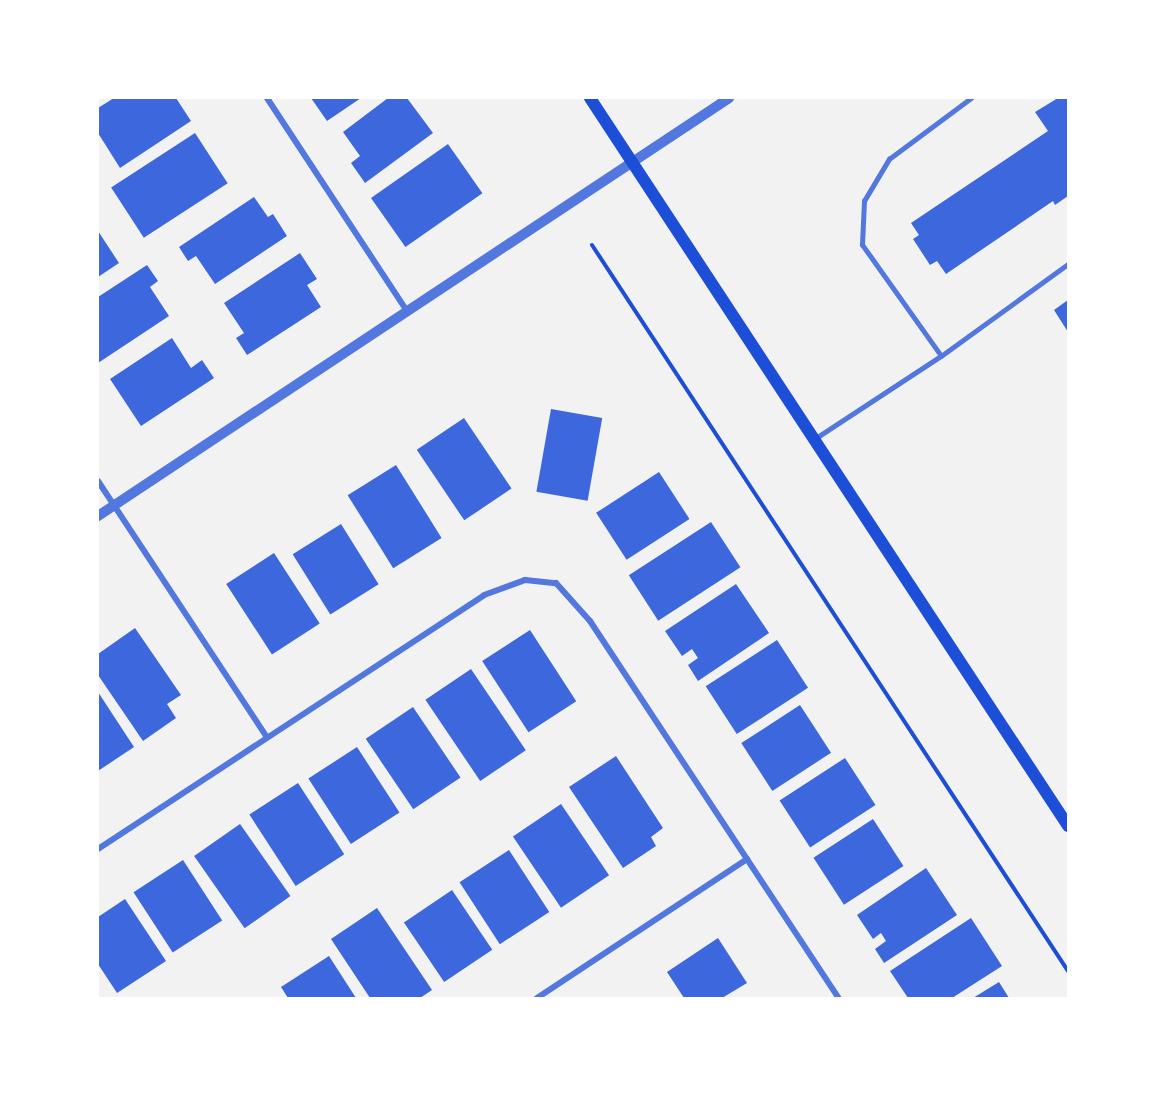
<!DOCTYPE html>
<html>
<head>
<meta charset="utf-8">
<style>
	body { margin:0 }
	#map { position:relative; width:1166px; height:1096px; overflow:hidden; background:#f2f2f2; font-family:"Noto Sans",sans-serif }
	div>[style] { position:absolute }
	.building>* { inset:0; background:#3d67dc; transform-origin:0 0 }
	.path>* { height:4px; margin:-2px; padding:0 2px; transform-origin:2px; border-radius:2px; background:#1d4ed8 }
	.service>* { height:4.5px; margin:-2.25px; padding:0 2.25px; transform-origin:2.25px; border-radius:2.25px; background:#5277de }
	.minor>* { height:6px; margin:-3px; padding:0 3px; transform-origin:3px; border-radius:3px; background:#5277de }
	.tertiary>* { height:10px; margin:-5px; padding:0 5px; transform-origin:5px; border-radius:5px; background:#5277de }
	.secondary>* { height:12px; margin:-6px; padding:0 6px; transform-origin:6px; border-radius:6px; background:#1d4ed8 }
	span { translate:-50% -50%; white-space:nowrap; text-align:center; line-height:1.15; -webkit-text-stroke:6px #fff; paint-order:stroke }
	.frame { position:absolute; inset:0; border:99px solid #fff; pointer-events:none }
</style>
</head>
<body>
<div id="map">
	<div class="building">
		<i style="clip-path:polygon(114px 98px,176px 98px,191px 121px,120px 168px,98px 133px,98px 108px)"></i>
		<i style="clip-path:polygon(311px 98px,361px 98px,327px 121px)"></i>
		<i style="clip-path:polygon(388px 98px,407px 98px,433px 133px,365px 183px,351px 163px,360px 156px,343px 132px)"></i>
		<i style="clip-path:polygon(1058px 98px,1068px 98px,1068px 196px,1055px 205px,1053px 201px,946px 274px,937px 261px,930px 265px,913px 239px,919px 235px,911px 223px,1048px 131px,1035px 112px)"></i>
		<i style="left:195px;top:133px;width:60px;height:100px;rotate:57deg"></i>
		<i style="left:448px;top:144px;width:60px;height:94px;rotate:55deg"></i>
		<i style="clip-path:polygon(254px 197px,268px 217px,273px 214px,287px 236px,215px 284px,196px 256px,188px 261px,179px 247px)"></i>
		<i style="clip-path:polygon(98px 231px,119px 263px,98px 277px)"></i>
		<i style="clip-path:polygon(300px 253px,317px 279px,307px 285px,321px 307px,247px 355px,236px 338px,244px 333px,224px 303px)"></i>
		<i style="clip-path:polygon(147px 265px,158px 281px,150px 287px,169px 316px,98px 363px,98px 297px)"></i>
		<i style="clip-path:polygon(1068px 300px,1068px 332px,1054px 310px)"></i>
		<i style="clip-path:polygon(172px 338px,191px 368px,202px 360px,214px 378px,141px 426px,110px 379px)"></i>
		<i style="left:551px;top:409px;width:52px;height:84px;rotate:10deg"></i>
		<i style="left:464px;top:418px;width:85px;height:57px;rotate:56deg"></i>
		<i style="left:396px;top:465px;width:86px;height:57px;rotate:58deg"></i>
		<i style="left:659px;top:472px;width:56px;height:75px;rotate:57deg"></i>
		<i style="left:711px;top:522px;width:54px;height:98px;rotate:57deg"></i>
		<i style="left:341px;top:524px;width:71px;height:57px;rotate:58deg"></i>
		<i style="left:274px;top:553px;width:84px;height:57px;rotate:57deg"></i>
		<i style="clip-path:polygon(736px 584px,769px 633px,698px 681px,688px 665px,698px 658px,692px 649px,682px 656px,665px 631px)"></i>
		<i style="clip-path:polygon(135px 628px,181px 695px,167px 704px,176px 718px,143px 741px,98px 675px,98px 654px)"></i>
		<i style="left:530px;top:630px;width:85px;height:57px;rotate:57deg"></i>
		<i style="left:777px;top:640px;width:57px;height:85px;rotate:57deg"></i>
		<i style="left:471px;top:669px;width:98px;height:55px;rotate:56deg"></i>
		<i style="clip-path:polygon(98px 692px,134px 747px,98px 771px)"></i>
		<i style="left:800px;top:705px;width:57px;height:70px;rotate:57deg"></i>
		<i style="left:413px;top:707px;width:85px;height:57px;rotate:56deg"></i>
		<i style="left:357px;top:747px;width:78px;height:58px;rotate:57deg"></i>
		<i style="clip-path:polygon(616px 756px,663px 828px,651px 837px,656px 846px,623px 868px,569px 787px)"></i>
		<i style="left:845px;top:758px;width:56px;height:78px;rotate:57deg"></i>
		<i style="left:298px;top:783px;width:85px;height:58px;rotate:57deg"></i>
		<i style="left:561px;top:804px;width:86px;height:58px;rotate:56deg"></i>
		<i style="left:873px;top:819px;width:56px;height:71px;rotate:57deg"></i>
		<i style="left:240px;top:824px;width:88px;height:56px;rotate:55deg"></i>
		<i style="left:509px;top:850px;width:74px;height:59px;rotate:57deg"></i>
		<i style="left:183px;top:860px;width:72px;height:59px;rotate:57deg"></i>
		<i style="clip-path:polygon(926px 868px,957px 915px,884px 963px,875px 949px,886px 941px,881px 933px,873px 939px,857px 915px)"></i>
		<i style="left:452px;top:890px;width:72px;height:58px;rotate:56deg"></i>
		<i style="clip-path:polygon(125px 899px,166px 961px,117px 993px,98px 964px,98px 917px)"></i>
		<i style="clip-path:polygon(377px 908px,432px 990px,420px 998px,370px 998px,331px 939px)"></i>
		<i style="clip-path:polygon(971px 918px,1002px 966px,952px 998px,908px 998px,890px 971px)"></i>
		<i style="clip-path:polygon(718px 938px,747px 983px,722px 998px,684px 998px,667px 972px)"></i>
		<i style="clip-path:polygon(329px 956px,356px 998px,288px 998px,281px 987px)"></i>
		<i style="clip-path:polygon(999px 982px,1009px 998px,973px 998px)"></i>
	</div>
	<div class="path">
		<i style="left:592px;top:245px;width:868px;rotate:56.75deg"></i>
	</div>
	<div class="service">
		<i style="left:941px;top:356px;width:157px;rotate:-35.9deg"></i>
		<i style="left:816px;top:438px;width:149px;rotate:-33.3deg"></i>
		<i style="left:941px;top:356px;width:136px;rotate:-125.4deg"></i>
		<i style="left:862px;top:245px;width:44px;rotate:-87.4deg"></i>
		<i style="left:864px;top:201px;width:49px;rotate:-59.2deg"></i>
		<i style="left:889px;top:159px;width:102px;rotate:-36.6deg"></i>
	</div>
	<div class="minor">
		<i style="left:267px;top:98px;width:255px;rotate:56.7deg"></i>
		<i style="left:98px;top:481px;width:307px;rotate:56.6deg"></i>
		<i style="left:98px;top:849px;width:462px;rotate:-33.3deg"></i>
		<i style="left:484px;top:595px;width:44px;rotate:-20.1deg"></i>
		<i style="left:525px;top:580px;width:31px;rotate:6deg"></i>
		<i style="left:556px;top:583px;width:51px;rotate:48.2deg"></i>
		<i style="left:590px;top:621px;width:452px;rotate:56.6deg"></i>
		<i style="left:537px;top:998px;width:252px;rotate:-33.5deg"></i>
	</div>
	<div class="tertiary">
		<i style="left:98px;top:516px;width:757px;rotate:-33.52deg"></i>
	</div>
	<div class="secondary">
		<i style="left:590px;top:98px;width:871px;rotate:56.71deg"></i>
	</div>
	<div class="frame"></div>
</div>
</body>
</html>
